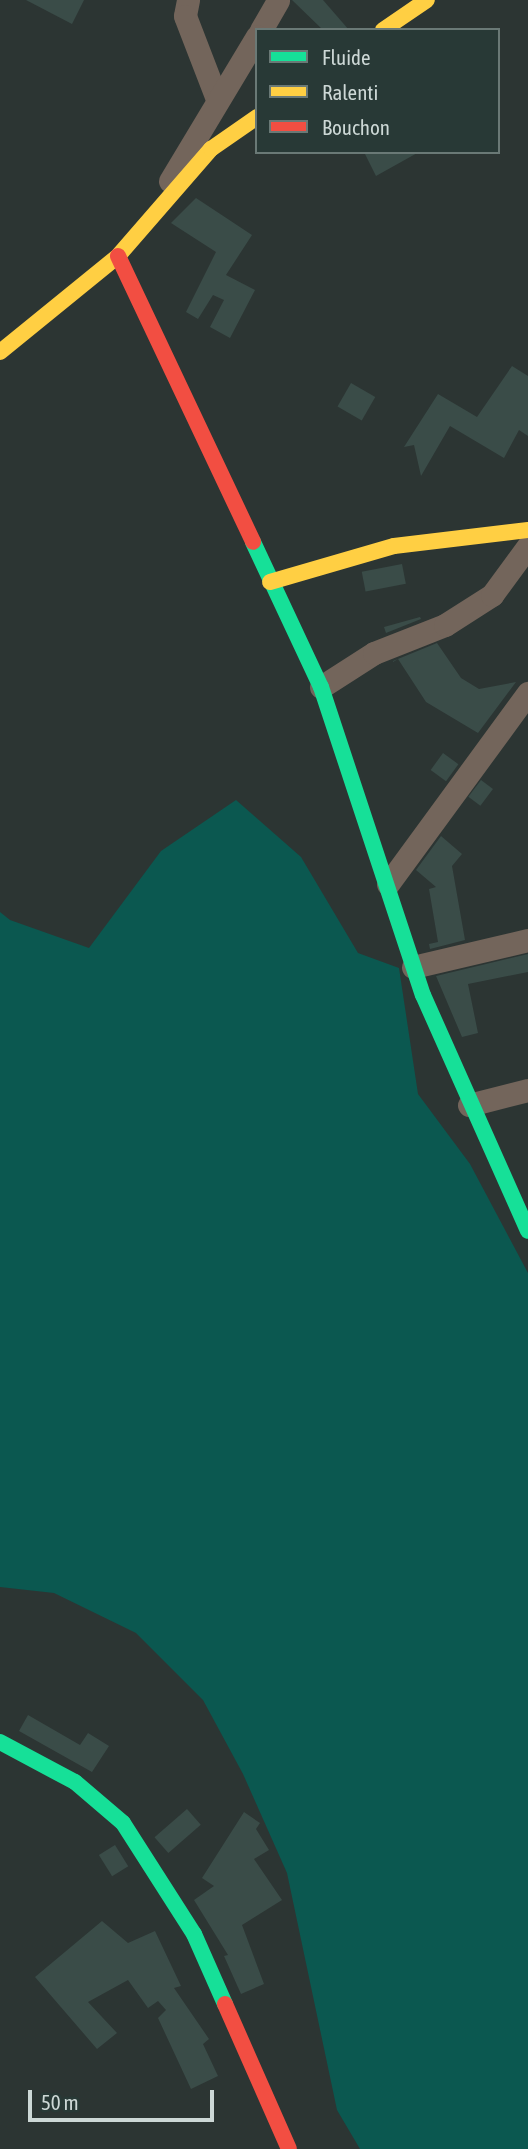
<!DOCTYPE html>
<html>
<head>
<meta charset="utf-8">
<style>
	body { margin:0 }
	#map { position:relative; width:528px; height:2149px; overflow:hidden; background:#2c3533; font-family:"Asap Condensed",sans-serif }
	div>[style] { position:absolute }
	.green>* { inset:0; background:#0b5850 }
	.building>* { inset:0; background:#3a4c48; transform-origin:0 0 }
	.street>* { height:23px; margin:-11.5px; padding:0 11.5px; transform-origin:11.5px; border-radius:11.5px; background:#73655b }
	.fast>* { height:16px; margin:-8px; padding:0 8px; transform-origin:8px; border-radius:8px; background:#16e098 }
	.slow>* { height:16px; margin:-8px; padding:0 8px; transform-origin:8px; border-radius:8px; background:#ffcf43 }
	.jam>* { height:16px; margin:-8px; padding:0 8px; transform-origin:8px; border-radius:8px; background:#f24e42 }
	span { translate:-50% -50%; white-space:nowrap; text-align:center; line-height:1.15; -webkit-text-stroke:6px #283936; paint-order:stroke }
	.legend { position:absolute; left:255px; top:28px; width:245px; height:126px; box-sizing:border-box; background:#283936; border:2px solid #6a7976; margin:0; padding:9px 12px; list-style:none; font-size:21px; color:#cdd8d6 }
	.legend li { display:flex; align-items:center; gap:14px; height:35px }
	.legend b { width:35px; border:2px solid #6a7976 }
	.scale { position:absolute; left:28px; top:2090px; width:186px; height:32px; box-sizing:border-box; border:4px solid #cdd8d6; border-top:0; padding-left:9px; font-size:21px; line-height:24px; white-space:nowrap; color:#cdd8d6; -webkit-text-stroke:5px #283936; paint-order:stroke }
</style>
</head>
<body>
<div id="map">
	<div class="green">
		<i style="clip-path:polygon(236px 800px,301px 857px,358px 953px,399px 968px,418px 1094px,470px 1164px,528px 1273px,528px 2149px,360px 2149px,337px 2110px,287px 1873px,243px 1774px,203px 1700px,136px 1633px,54px 1593px,0 1587px,0 912px,10px 920px,89px 948px,161px 851px)"></i>
	</div>
	<div class="building">
		<i style="clip-path:polygon(26px 0,84px 0,72px 24px)"></i>
		<i style="clip-path:polygon(292px 0,323px 0,349px 30px,323px 30px)"></i>
		<i style="clip-path:polygon(364px 152px,419px 152px,376px 176px)"></i>
		<i style="clip-path:polygon(196px 198px,252px 235px,226px 275px,255px 290px,230px 338px,210px 327px,224px 300px,213px 295px,198px 319px,186px 312px,216px 252px,171px 223px)"></i>
		<i style="clip-path:polygon(512px 366px,528px 376px,528px 436px,519px 430px,504px 458px,450px 426px,421px 476px,414px 445px,404px 447px,438px 394px,477px 417px)"></i>
		<i style="left:351px;top:383px;width:28px;height:27px;rotate:30deg"></i>
		<i style="left:402px;top:564px;width:20px;height:41px;rotate:79deg"></i>
		<i style="clip-path:polygon(420px 617px,421px 619px,386px 633px,384px 627px)"></i>
		<i style="clip-path:polygon(437px 643px,461px 678px,479px 689px,516px 682px,478px 733px,426px 702px,398px 659px,393px 662px,393px 661px)"></i>
		<i style="left:443px;top:753px;width:19px;height:21px;rotate:36deg"></i>
		<i style="left:481px;top:780px;width:15px;height:21px;rotate:37deg"></i>
		<i style="clip-path:polygon(441px 836px,462px 854px,452px 866px,465px 940px,430px 949px,429px 944px,438px 942px,429px 889px,436px 887px,416px 870px)"></i>
		<i style="clip-path:polygon(528px 954px,528px 972px,468px 984px,478px 1033px,462px 1037px,436px 976px)"></i>
		<i style="clip-path:polygon(28px 1715px,80px 1745px,88px 1733px,109px 1746px,92px 1772px,19px 1731px)"></i>
		<i style="left:187px;top:1809px;width:21px;height:43px;rotate:49deg"></i>
		<i style="clip-path:polygon(244px 1812px,260px 1823px,256px 1829px,269px 1850px,254px 1859px,282px 1900px,242px 1925px,264px 1984px,241px 1994px,224px 1956px,228px 1955px,194px 1900px,214px 1886px,202px 1878px)"></i>
		<i style="left:115px;top:1845px;width:25px;height:19px;rotate:58deg"></i>
		<i style="clip-path:polygon(102px 1921px,128px 1943px,155px 1931px,181px 1986px,174px 1988px,209px 2039px,203px 2044px,218px 2076px,191px 2089px,158px 2018px,166px 2010px,158px 2001px,148px 2008px,128px 1980px,88px 2002px,117px 2033px,97px 2049px,35px 1977px)"></i>
	</div>
	<div class="street">
		<i style="left:188px;top:0;width:16px;rotate:101deg"></i>
		<i style="left:185px;top:16px;width:89px;rotate:68.9deg"></i>
		<i style="left:261px;top:30px;width:34px;rotate:-60deg"></i>
		<i style="left:170px;top:181px;width:169px;rotate:-59deg"></i>
		<i style="left:321px;top:687px;width:63px;rotate:-32.7deg"></i>
		<i style="left:374px;top:653px;width:76px;rotate:-21.5deg"></i>
		<i style="left:445px;top:625px;width:56px;rotate:-32.6deg"></i>
		<i style="left:492px;top:595px;width:61px;rotate:-53.7deg"></i>
		<i style="left:388px;top:884px;width:237px;rotate:-53.8deg"></i>
		<i style="left:413px;top:967px;width:118px;rotate:-13.2deg"></i>
		<i style="left:469px;top:1105px;width:61px;rotate:-14.3deg"></i>
	</div>
	<div class="fast">
		<i style="left:253px;top:542px;width:160px;rotate:64.9deg"></i>
		<i style="left:321px;top:687px;width:324px;rotate:71.7deg"></i>
		<i style="left:423px;top:995px;width:258px;rotate:66deg"></i>
		<i style="left:0;top:1742px;width:85px;rotate:28.1deg"></i>
		<i style="left:75px;top:1782px;width:63px;rotate:40.5deg"></i>
		<i style="left:123px;top:1823px;width:132px;rotate:57.4deg"></i>
		<i style="left:194px;top:1934px;width:77px;rotate:66.1deg"></i>
	</div>
	<div class="slow">
		<i style="left:383px;top:30px;width:53px;rotate:-34.3deg"></i>
		<i style="left:0;top:352px;width:152px;rotate:-39.1deg"></i>
		<i style="left:118px;top:256px;width:142px;rotate:-49deg"></i>
		<i style="left:211px;top:149px;width:56px;rotate:-34.8deg"></i>
		<i style="left:270px;top:582px;width:129px;rotate:-16.2deg"></i>
		<i style="left:394px;top:546px;width:135px;rotate:-6.8deg"></i>
	</div>
	<div class="jam">
		<i style="left:118px;top:256px;width:316px;rotate:64.7deg"></i>
		<i style="left:225px;top:2004px;width:158px;rotate:66.2deg"></i>
	</div>
	<ul class="legend">
	<li><b style="height:9px;background:#16e098"></b>Fluide</li>
	<li><b style="height:9px;background:#ffcf43"></b>Ralenti</li>
	<li><b style="height:9px;background:#f24e42"></b>Bouchon</li>
	</ul>
	<div class="scale">50 m</div>
</div>
</body>
</html>
